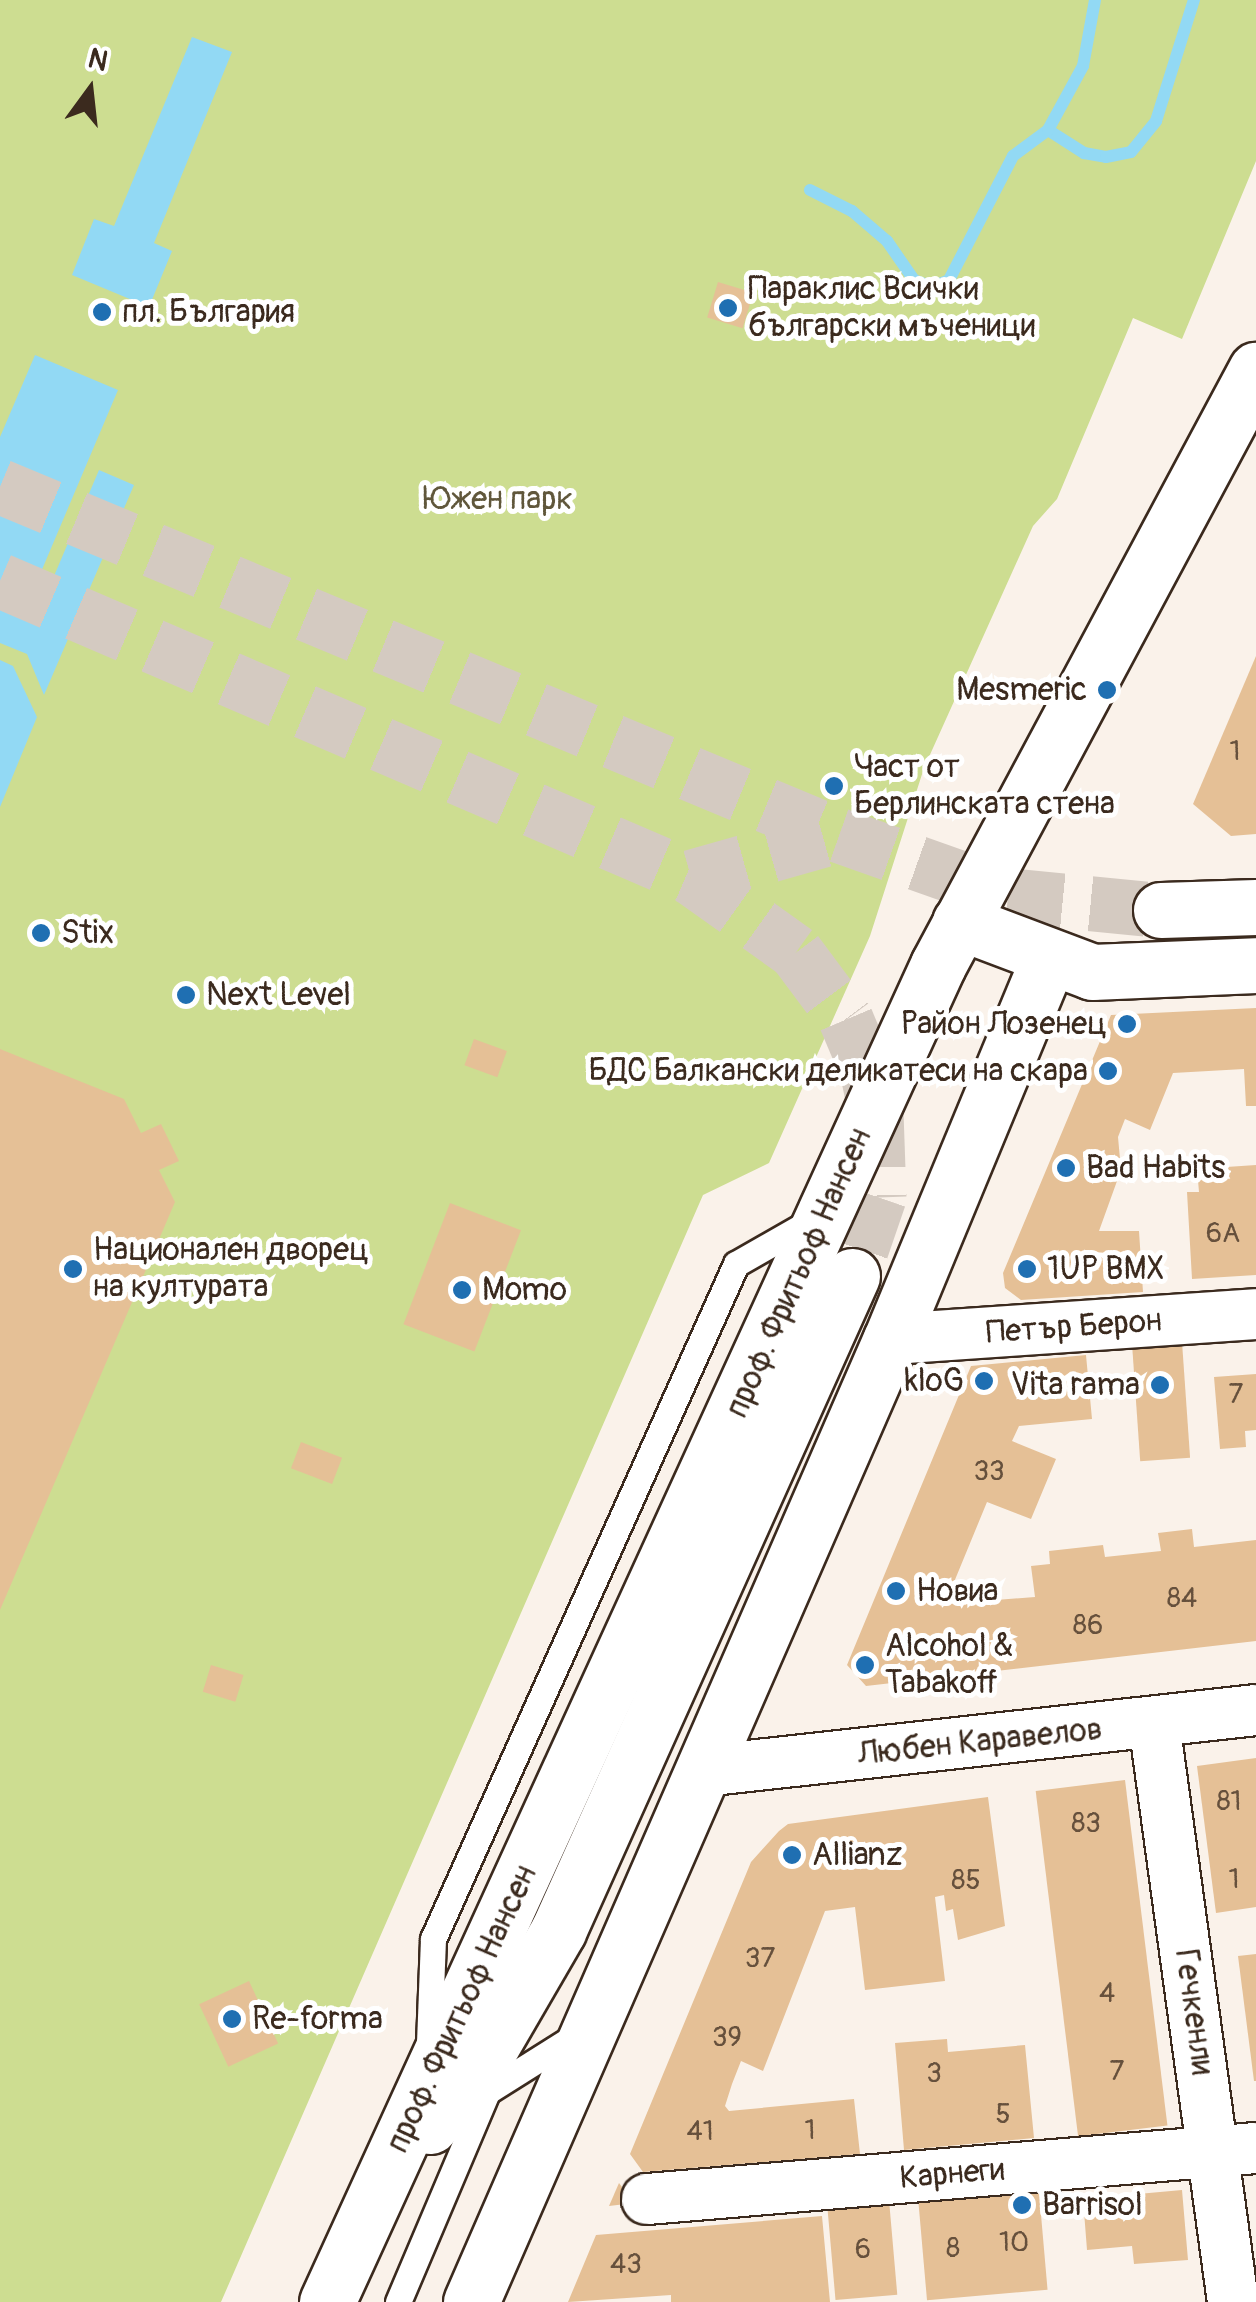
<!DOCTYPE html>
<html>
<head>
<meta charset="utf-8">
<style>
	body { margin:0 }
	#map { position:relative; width:1256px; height:2302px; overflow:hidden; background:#faf2ea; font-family:Pangolin,sans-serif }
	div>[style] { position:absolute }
	.green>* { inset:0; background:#cddd91 }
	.water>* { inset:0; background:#92d9f4 }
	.stream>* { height:12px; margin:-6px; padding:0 6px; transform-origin:6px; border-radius:6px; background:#92d9f4 }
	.building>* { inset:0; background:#e5c096; transform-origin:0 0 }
	.secondary-tunnel>* { height:55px; margin-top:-27.5px; transform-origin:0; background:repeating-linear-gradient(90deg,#d4cac1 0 55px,transparent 0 83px) }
	.primary-tunnel>* { height:55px; margin-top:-27.5px; transform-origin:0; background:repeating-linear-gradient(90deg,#d4cac1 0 55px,transparent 0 83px) }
	.roads { filter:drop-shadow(2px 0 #3b2a1e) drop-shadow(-2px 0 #3b2a1e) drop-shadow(0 2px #3b2a1e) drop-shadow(0 -2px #3b2a1e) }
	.lane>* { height:25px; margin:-12.5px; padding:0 12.5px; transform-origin:12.5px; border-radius:12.5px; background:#fff }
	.street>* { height:50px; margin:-25px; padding:0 25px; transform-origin:25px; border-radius:25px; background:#fff }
	.secondary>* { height:55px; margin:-27.5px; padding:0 27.5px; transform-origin:27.5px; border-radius:27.5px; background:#fff }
	.primary>* { height:55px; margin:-27.5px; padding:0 27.5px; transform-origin:27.5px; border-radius:27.5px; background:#fff }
	.dots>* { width:28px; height:28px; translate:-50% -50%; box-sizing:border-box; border:5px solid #fff; border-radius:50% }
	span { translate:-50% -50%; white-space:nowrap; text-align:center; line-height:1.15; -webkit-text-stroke:10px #fff; paint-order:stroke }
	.number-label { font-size:28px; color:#66503c }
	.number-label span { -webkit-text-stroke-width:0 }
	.poi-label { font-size:32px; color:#3b2a1e }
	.left { translate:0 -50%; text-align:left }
	.right { translate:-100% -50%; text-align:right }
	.park-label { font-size:32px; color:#60573b }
	.street-label { font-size:32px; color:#3b2a1e }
	.north { position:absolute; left:40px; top:40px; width:100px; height:100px; -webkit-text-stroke:8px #fff; paint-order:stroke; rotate:15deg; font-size:28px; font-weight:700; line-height:40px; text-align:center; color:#3b2a1e }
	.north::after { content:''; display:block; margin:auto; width:35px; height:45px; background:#3b2a1e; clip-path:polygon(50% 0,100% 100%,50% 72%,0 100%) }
</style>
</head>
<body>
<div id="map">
	<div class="green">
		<i style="clip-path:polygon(0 0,1256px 0,1256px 161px,1182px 339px,1133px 318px,1057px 499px,1033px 526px,924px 768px,870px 936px,769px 1163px,703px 1195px,221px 2302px,0 2302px)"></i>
	</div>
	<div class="water">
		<i style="clip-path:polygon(192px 37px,232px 52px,154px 243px,172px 251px,149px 307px,72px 275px,94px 219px,114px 226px)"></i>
		<i style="clip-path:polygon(35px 355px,118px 390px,27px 605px,40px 609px,99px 470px,134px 485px,44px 695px,27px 654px,0 643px,0 437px)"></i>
		<i style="clip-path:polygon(0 660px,13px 666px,37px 717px,0 807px)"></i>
	</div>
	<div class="stream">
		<i style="left:1048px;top:130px;width:43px;rotate:32.6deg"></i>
		<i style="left:1084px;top:153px;width:22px;rotate:10deg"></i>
		<i style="left:1106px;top:157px;width:25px;rotate:-11deg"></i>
		<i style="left:1131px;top:152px;width:40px;rotate:-51deg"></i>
		<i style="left:1156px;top:121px;width:127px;rotate:-72.6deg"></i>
		<i style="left:810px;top:190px;width:47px;rotate:26.6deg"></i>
		<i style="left:852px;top:211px;width:46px;rotate:40.6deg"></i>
		<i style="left:887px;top:241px;width:47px;rotate:55.3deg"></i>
		<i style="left:914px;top:280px;width:19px;rotate:21deg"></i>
		<i style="left:932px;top:287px;width:18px;rotate:-22deg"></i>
		<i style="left:949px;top:280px;width:140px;rotate:-62.7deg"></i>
		<i style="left:1013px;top:156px;width:44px;rotate:-36.6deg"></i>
		<i style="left:1048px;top:130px;width:73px;rotate:-61.3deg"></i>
		<i style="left:1083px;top:66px;width:67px;rotate:-79.7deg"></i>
	</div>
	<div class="building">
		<i style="left:718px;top:282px;width:37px;height:37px;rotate:17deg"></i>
		<i style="clip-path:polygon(1256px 656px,1256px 834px,1231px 836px,1193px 804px)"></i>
		<i style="clip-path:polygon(1256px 1008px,1256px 1106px,1246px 1106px,1244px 1069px,1173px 1073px,1150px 1130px,1125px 1119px,1118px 1137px,1121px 1170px,1099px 1231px,1139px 1231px,1143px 1292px,1021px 1300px,1005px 1288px,1003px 1273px,1111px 1015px)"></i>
		<i style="left:474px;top:1039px;width:35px;height:28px;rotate:20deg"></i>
		<i style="clip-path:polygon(0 1049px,124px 1099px,141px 1133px,161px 1124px,179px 1161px,159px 1170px,175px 1202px,0 1610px)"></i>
		<i style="clip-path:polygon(1256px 1165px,1256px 1275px,1192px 1279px,1187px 1192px,1199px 1192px,1197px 1169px)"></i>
		<i style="left:450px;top:1203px;width:76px;height:130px;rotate:21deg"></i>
		<i style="left:1182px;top:1342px;width:116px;height:50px;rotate:86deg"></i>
		<i style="clip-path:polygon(1086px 1355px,1092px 1419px,1019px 1426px,1012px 1441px,1056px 1459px,1031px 1519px,987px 1502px,945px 1604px,1035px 1597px,1031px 1566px,1050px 1564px,1049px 1551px,1103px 1545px,1105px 1557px,1161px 1551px,1158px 1533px,1192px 1529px,1194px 1547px,1256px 1540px,1256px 1641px,866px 1686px,847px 1665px,971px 1366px)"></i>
		<i style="clip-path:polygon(1256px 1374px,1256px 1430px,1245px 1431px,1246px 1447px,1220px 1449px,1214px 1377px)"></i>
		<i style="left:301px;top:1442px;width:44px;height:28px;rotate:21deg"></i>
		<i style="left:211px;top:1665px;width:34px;height:28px;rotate:17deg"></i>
		<i style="clip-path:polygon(1256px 1758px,1256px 1907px,1216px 1913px,1197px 1766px)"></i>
		<i style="left:1125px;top:1780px;width:348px;height:90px;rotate:83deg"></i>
		<i style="clip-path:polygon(988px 1797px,1005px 1926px,958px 1940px,953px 1909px,946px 1911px,944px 1895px,935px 1897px,945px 1981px,865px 1990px,855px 1907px,825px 1911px,763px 2071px,741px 2061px,732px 2084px,725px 2106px,729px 2111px,854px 2099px,860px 2154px,643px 2172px,630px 2154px,751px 1862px,779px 1831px,788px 1824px)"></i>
		<i style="clip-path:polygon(1256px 1954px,1256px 2081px,1254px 2081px,1238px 1956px)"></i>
		<i style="left:249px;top:1981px;width:69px;height:55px;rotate:65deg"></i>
		<i style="clip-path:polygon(947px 2039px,948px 2052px,1025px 2045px,1034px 2138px,904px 2150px,895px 2043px)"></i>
		<i style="clip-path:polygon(619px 2183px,634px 2203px,609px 2206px)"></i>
		<i style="clip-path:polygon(1182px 2190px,1188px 2260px,1134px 2264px,1132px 2246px,1087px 2250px,1083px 2199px)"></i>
		<i style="left:1039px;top:2192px;width:98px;height:121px;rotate:85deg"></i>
		<i style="left:889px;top:2200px;width:95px;height:62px;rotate:85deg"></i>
		<i style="clip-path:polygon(822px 2216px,830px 2302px,671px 2302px,671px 2295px,568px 2302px,596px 2235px)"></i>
	</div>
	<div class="secondary-tunnel">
		<i style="left:691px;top:877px;width:129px;rotate:35.5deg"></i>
		<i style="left:796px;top:952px;width:84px;rotate:53.3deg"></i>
		<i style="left:846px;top:1019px;width:54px;rotate:67.2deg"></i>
		<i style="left:867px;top:1069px;width:44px;rotate:78.2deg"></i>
		<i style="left:876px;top:1112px;width:85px;rotate:88deg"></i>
		<i style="left:879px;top:1197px;width:83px;rotate:108.9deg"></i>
	</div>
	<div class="primary-tunnel">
		<i style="left:0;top:486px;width:909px;rotate:22.59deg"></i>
		<i style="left:839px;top:835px;width:179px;rotate:19.5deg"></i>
		<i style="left:1008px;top:895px;width:154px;rotate:5.6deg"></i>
		<i style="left:0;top:580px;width:752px;rotate:23.26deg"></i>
		<i style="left:691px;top:877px;width:154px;rotate:-15.8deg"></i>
	</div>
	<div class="roads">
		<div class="lane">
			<i style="left:429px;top:2043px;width:104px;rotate:-87.8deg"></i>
			<i style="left:433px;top:1939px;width:740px;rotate:-65.83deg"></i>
			<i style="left:736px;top:1264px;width:86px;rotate:-29.8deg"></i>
			<i style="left:488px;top:2091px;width:105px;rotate:-32.2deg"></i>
			<i style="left:398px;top:2302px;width:248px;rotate:-67deg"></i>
		</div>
		<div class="street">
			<i style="left:891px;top:1339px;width:366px;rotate:-3.9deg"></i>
			<i style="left:1154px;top:1723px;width:584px;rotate:82.23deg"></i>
			<i style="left:703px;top:1771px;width:556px;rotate:-6.29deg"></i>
			<i style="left:647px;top:2199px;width:611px;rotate:-4.79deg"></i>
		</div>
		<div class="secondary">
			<i style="left:960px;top:922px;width:141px;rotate:20.7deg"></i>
			<i style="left:1092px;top:972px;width:164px;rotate:-2.4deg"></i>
			<i style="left:430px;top:2126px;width:88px;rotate:-51.4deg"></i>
			<i style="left:485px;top:2057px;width:146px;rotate:-59.9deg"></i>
			<i style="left:558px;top:1931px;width:718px;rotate:-65.83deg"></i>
			<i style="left:327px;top:2302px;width:1470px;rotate:-65.44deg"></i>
			<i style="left:938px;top:965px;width:675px;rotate:-61.88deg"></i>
			<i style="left:471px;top:2302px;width:1051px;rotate:-66.44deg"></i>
			<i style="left:891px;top:1339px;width:412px;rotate:-67.5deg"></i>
		</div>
		<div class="primary">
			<i style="left:1161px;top:910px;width:95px;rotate:-1.8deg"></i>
		</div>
	</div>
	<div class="dots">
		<i style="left:728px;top:308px;background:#1f6fb2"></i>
		<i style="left:102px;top:312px;background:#1f6fb2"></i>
		<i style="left:1107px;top:690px;background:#1f6fb2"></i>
		<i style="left:834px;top:786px;background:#1f6fb2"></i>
		<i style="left:41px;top:933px;background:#1f6fb2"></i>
		<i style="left:186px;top:995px;background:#1f6fb2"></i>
		<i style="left:1127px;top:1024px;background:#1f6fb2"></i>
		<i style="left:1108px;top:1071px;background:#1f6fb2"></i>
		<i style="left:1066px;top:1168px;background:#1f6fb2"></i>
		<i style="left:73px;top:1269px;background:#1f6fb2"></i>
		<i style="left:1027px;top:1269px;background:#1f6fb2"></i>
		<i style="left:462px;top:1290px;background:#1f6fb2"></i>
		<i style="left:984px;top:1381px;background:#1f6fb2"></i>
		<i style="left:1160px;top:1385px;background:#1f6fb2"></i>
		<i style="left:896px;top:1591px;background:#1f6fb2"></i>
		<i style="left:865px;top:1665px;background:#1f6fb2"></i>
		<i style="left:792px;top:1855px;background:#1f6fb2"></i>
		<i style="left:232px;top:2019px;background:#1f6fb2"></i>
		<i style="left:1022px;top:2205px;background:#1f6fb2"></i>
	</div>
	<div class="number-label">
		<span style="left:1235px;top:752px">1</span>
		<span style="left:1223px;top:1234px">6А</span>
		<span style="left:1236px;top:1395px">7</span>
		<span style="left:989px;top:1472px">33</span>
		<span style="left:1182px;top:1599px">84</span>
		<span style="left:1088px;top:1626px">86</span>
		<span style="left:1229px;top:1802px">81</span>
		<span style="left:1086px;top:1824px">83</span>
		<span style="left:1234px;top:1880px">1</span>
		<span style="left:966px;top:1881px">85</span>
		<span style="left:760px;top:1959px">37</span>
		<span style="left:1107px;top:1994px">4</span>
		<span style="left:727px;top:2038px">39</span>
		<span style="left:1117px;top:2072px">7</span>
		<span style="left:934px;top:2074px">3</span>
		<span style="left:1003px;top:2115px">5</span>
		<span style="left:810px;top:2131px">1</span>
		<span style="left:700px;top:2132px">41</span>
		<span style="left:1014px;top:2243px">10</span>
		<span style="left:953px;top:2249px">8</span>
		<span style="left:863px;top:2250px">6</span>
		<span style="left:626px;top:2265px">43</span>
	</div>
	<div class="poi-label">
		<span class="left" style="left:748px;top:308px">Параклис Всички<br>български мъченици</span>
		<span class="left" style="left:122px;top:312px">пл. България</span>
		<span class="right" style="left:1087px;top:690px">Mesmeric</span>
		<span class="left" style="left:854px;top:786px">Част от<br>Берлинската стена</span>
		<span class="left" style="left:61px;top:933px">Stix</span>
		<span class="left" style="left:206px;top:995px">Next Level</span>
		<span class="right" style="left:1107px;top:1024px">Район Лозенец</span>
		<span class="right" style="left:1088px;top:1071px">БДС Балкански деликатеси на скара</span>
		<span class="left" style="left:1086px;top:1168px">Bad Habits</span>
		<span class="left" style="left:93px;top:1269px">Национален дворец<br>на културата</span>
		<span class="left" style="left:1047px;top:1269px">1UP BMX</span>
		<span class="left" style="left:482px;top:1290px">Momo</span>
		<span class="right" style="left:964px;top:1381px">kloG</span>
		<span class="right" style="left:1140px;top:1385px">Vita rama</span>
		<span class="left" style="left:916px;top:1591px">Новиа</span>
		<span class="left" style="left:885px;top:1665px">Alcohol &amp;<br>Tabakoff</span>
		<span class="left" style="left:812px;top:1855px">Allianz</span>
		<span class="left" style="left:252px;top:2019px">Re-forma</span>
		<span class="left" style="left:1042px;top:2205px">Barrisol</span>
	</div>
	<div class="park-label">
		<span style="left:498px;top:499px">Южен парк</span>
	</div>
	<div class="street-label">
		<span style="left:799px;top:1273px;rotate:-66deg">проф. Фритьоф Нансен</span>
		<span style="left:1074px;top:1327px;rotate:-4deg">Петър Берон</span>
		<span style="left:980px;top:1742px;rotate:-6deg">Любен Каравелов</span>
		<span style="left:462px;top:2009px;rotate:-65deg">проф. Фритьоф Нансен</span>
		<span style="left:1194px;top:2012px;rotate:82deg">Гечкенли</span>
		<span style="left:952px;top:2174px;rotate:-5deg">Карнеги</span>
	</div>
	<div class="north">N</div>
</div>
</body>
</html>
